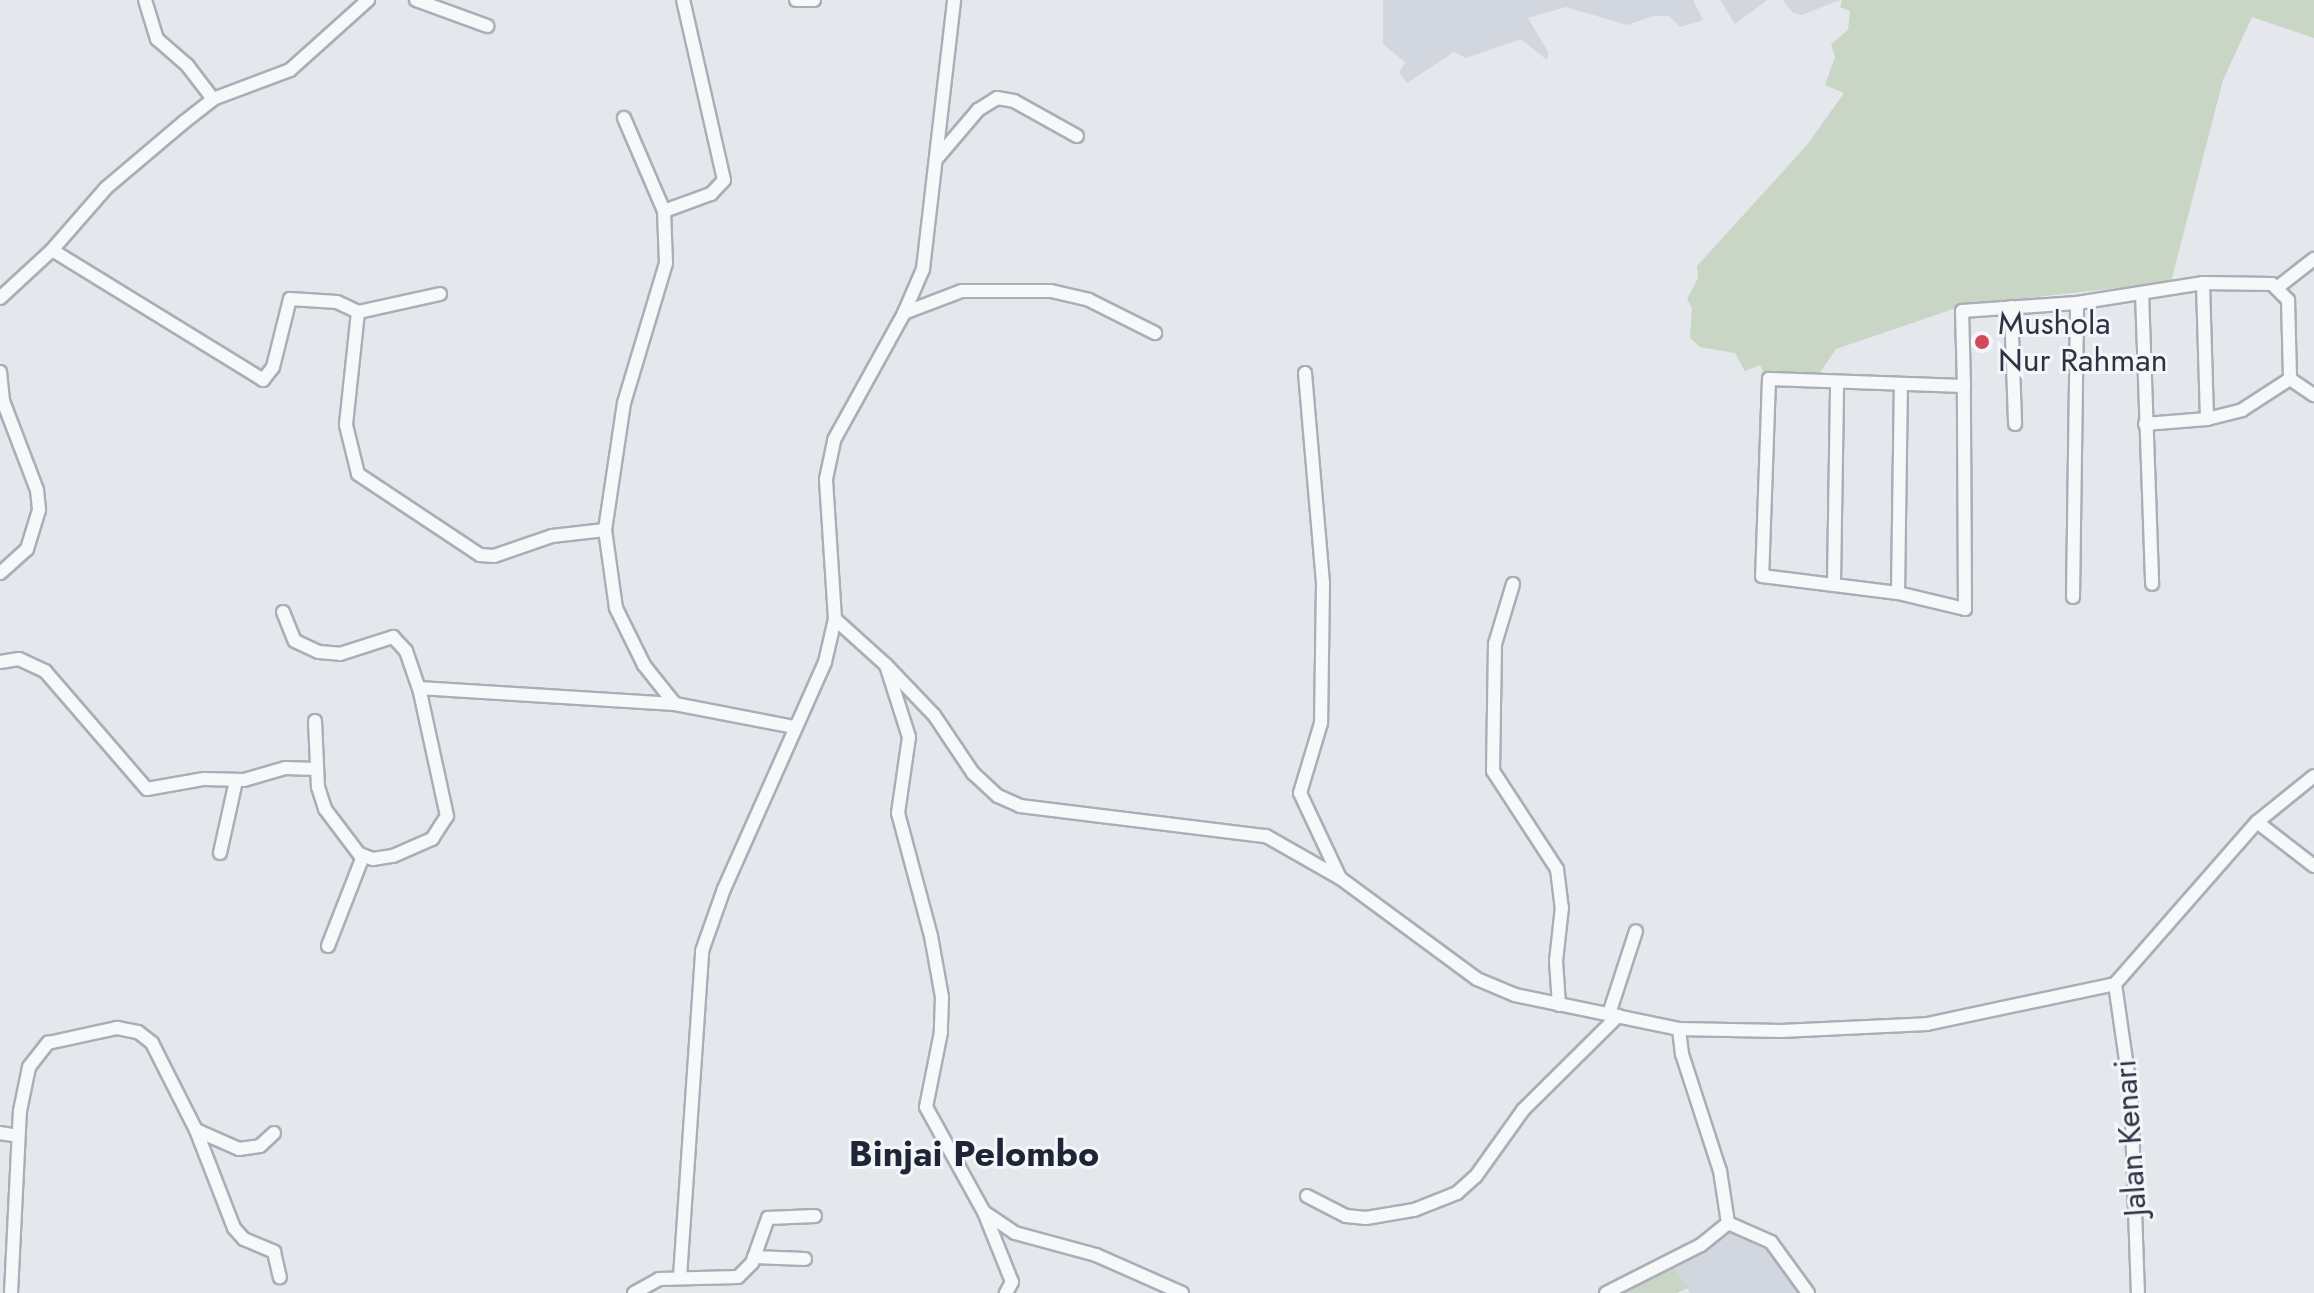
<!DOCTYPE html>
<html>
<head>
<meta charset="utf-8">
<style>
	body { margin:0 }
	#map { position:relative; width:2314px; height:1293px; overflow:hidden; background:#e4e7ec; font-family:Jost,sans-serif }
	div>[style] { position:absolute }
	.built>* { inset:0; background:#d2d6de }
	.green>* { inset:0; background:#c9d6c5 }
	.roads { filter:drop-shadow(2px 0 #a9aeb7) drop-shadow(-2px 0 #a9aeb7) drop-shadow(0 2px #a9aeb7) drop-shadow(0 -2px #a9aeb7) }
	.street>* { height:12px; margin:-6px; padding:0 6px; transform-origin:6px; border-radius:6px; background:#f7f8fa }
	.dots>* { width:22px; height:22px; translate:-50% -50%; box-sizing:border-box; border:4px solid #f4f6f9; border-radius:50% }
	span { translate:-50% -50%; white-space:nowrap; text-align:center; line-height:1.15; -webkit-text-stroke:6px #f4f6f9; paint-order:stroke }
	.poi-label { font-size:32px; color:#2b3445 }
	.left { translate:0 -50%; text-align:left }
	.street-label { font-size:32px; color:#2b3445 }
	.quarter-label { font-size:36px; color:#1d2536; font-weight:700 }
</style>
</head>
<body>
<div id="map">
	<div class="built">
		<i style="clip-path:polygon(1383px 0,1693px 0,1703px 20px,1680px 27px,1669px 16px,1653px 16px,1627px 25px,1566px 7px,1528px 18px,1548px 52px,1547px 60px,1521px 39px,1466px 58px,1454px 52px,1407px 83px,1399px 73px,1405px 62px,1383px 44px)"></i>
		<i style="clip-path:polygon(1720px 0,1767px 0,1735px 24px)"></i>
		<i style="clip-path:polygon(1783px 0,1840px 0,1802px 15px,1793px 13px)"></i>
		<i style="clip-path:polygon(1733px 1231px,1751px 1235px,1765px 1246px,1800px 1293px,1690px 1293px,1674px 1267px)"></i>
	</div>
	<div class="green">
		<i style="clip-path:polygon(1842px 0,2314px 0,2314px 38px,2252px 17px,2223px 80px,2171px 282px,1965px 305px,1836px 349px,1819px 374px,1763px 372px,1760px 365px,1745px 371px,1735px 353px,1700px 347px,1690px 338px,1692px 308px,1687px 299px,1698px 278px,1697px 266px,1807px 145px,1844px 93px,1825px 85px,1835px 57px,1831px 44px,1848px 30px,1850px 11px,1840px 7px)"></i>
		<i style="clip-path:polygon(1674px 1267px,1688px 1288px,1677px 1293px,1618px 1293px)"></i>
	</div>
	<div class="roads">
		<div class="street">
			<i style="left:145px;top:0;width:41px;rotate:72.9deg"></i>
			<i style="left:157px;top:39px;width:40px;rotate:41deg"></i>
			<i style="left:187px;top:65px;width:43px;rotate:52.6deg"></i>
			<i style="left:416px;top:0;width:76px;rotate:20.1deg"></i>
			<i style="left:796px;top:0;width:18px"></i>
			<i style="left:624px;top:118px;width:101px;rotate:66.7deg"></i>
			<i style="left:938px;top:157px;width:62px;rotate:-49.6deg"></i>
			<i style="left:978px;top:110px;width:22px;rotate:-32deg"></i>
			<i style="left:997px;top:98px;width:17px;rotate:10deg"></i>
			<i style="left:1014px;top:101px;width:72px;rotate:29.1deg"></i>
			<i style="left:52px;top:250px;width:248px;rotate:31.6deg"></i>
			<i style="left:263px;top:380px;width:16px;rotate:-52deg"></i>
			<i style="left:273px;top:367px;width:70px;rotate:-76deg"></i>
			<i style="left:290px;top:299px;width:47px;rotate:3.7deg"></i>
			<i style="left:337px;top:302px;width:23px;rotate:25deg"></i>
			<i style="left:2278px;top:287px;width:46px;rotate:-37.9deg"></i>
			<i style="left:2142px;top:293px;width:291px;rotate:88deg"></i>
			<i style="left:440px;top:294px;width:84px;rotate:167.6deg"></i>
			<i style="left:358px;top:312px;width:114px;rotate:96.1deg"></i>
			<i style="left:346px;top:425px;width:50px;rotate:76.2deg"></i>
			<i style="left:358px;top:474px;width:146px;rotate:33.6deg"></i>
			<i style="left:480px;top:555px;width:14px;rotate:4deg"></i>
			<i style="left:494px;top:556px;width:61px;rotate:-19deg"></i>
			<i style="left:552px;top:536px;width:53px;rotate:-6.5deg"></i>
			<i style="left:0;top:298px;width:71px;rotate:-42.7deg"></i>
			<i style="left:52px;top:250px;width:82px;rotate:-48.9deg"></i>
			<i style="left:106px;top:188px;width:102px;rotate:-40.2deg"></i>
			<i style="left:184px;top:122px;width:37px;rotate:-38deg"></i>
			<i style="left:213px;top:99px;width:82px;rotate:-20.6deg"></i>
			<i style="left:290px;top:70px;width:105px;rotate:-41.9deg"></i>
			<i style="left:2011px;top:307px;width:117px;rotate:88deg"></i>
			<i style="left:904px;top:313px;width:62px;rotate:-20.8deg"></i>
			<i style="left:962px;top:291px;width:89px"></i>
			<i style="left:1051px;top:291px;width:39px;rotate:13deg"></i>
			<i style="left:1089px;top:300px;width:74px;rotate:26.6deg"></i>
			<i style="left:0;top:372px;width:29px;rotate:84deg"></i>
			<i style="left:3px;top:401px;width:95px;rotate:69.1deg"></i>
			<i style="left:37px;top:490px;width:20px;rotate:84deg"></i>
			<i style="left:39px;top:510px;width:41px;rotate:107.1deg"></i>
			<i style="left:27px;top:549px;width:36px;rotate:138deg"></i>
			<i style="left:1305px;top:373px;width:212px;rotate:85.1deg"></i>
			<i style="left:1323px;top:584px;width:139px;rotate:90.8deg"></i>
			<i style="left:1321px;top:723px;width:73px;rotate:106.7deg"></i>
			<i style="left:1300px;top:793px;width:94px;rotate:64.8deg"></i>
			<i style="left:1964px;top:386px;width:195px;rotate:-177.9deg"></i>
			<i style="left:1769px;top:379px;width:197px;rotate:92deg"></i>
			<i style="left:1762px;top:576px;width:137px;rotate:7.1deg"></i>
			<i style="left:1898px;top:593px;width:69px;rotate:13.4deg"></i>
			<i style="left:1965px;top:609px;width:223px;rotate:-90.3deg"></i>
			<i style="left:1964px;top:386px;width:75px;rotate:-91.5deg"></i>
			<i style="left:1962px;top:311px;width:115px;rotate:-4deg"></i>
			<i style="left:2077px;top:303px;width:128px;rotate:-9deg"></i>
			<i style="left:2203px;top:283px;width:69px;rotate:0.8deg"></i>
			<i style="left:2272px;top:284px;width:23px;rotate:45deg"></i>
			<i style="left:2288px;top:300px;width:79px;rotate:88.5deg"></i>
			<i style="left:2290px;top:379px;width:29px;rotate:34deg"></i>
			<i style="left:2207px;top:419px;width:36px;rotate:-14deg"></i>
			<i style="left:2242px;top:410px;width:57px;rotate:-32.9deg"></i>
			<i style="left:2145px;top:424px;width:62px;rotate:-4.6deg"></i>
			<i style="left:2207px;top:419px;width:136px;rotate:-91.7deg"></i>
			<i style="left:1834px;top:582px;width:199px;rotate:-89.1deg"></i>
			<i style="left:1513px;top:584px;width:63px;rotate:106.7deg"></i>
			<i style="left:1495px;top:644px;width:127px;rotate:90.9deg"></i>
			<i style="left:1493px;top:771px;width:117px;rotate:56.9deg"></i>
			<i style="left:1557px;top:869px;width:38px;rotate:83deg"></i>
			<i style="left:1562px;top:907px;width:54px;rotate:96.3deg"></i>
			<i style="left:1556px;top:961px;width:44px;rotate:86.1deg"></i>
			<i style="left:1898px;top:593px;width:206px;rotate:-89.2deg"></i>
			<i style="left:2073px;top:597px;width:294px;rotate:-89.2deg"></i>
			<i style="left:283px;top:612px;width:31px;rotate:68deg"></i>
			<i style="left:295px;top:641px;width:26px;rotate:25deg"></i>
			<i style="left:319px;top:652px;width:21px;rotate:5deg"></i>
			<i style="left:340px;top:654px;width:56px;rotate:-17.8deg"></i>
			<i style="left:393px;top:637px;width:19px;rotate:47deg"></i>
			<i style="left:406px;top:651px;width:39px;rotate:71deg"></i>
			<i style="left:419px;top:688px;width:256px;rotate:3.6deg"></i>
			<i style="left:675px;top:704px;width:122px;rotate:10.9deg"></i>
			<i style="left:835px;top:619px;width:69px;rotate:42deg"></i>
			<i style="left:886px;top:665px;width:76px;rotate:72.3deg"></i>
			<i style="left:909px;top:737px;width:77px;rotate:98.2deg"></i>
			<i style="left:898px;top:813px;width:127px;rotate:75deg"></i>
			<i style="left:931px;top:936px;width:62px;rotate:79.8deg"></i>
			<i style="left:942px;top:997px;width:35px;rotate:92deg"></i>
			<i style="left:941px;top:1032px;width:76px;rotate:101.3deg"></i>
			<i style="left:926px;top:1107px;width:120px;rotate:61.1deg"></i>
			<i style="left:984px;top:1212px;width:75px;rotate:68.2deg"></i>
			<i style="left:1012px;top:1282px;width:13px;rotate:119deg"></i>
			<i style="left:0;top:662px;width:19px;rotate:-9deg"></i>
			<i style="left:19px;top:659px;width:29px;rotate:25deg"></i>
			<i style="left:45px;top:671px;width:156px;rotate:49.2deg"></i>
			<i style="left:147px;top:789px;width:58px;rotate:-10deg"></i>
			<i style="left:204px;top:779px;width:40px;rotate:1.4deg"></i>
			<i style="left:244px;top:780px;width:43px;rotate:-16.3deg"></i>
			<i style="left:285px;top:768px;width:31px;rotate:2deg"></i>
			<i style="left:886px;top:665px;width:69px;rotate:46.2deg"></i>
			<i style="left:934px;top:715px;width:70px;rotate:56.1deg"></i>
			<i style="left:973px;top:773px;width:34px;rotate:43deg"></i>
			<i style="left:998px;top:796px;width:24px;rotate:24deg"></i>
			<i style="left:1020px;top:806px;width:248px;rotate:7deg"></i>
			<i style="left:1266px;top:836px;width:85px;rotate:29.6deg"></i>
			<i style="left:1340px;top:878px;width:170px;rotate:36.4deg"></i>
			<i style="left:1477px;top:979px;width:41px;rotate:22.8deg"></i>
			<i style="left:1515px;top:995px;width:167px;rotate:11.7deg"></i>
			<i style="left:1679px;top:1029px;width:102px;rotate:1.1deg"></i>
			<i style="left:1781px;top:1031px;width:146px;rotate:-2.7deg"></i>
			<i style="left:1927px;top:1024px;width:192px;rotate:-12deg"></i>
			<i style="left:2115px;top:984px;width:215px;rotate:-48.8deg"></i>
			<i style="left:2257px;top:822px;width:73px;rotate:-38.9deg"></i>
			<i style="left:675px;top:704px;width:50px;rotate:-128.5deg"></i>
			<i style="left:644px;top:665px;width:64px;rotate:-116.2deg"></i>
			<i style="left:616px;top:608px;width:79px;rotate:-98deg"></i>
			<i style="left:605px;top:530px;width:128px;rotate:-81.5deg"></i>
			<i style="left:624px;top:403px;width:146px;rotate:-73.3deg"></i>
			<i style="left:666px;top:263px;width:52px;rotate:-92.2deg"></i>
			<i style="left:664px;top:211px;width:50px;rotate:-19.9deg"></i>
			<i style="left:711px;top:194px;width:19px;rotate:-47deg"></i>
			<i style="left:724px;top:180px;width:185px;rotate:-102.8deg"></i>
			<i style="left:315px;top:721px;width:66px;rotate:87.4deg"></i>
			<i style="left:318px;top:787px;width:23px;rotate:72deg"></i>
			<i style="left:325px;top:809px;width:56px;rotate:52.9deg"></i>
			<i style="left:359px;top:854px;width:15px;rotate:20deg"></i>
			<i style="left:373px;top:859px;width:20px;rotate:-9deg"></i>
			<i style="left:393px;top:856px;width:43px;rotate:-23.6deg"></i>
			<i style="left:432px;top:839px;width:27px;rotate:-57deg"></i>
			<i style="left:447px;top:816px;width:131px;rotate:-102.3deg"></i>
			<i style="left:2257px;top:822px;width:72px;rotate:37.7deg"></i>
			<i style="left:220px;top:853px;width:74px;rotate:-77.5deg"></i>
			<i style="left:328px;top:946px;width:97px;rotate:-68.7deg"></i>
			<i style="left:2115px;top:984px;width:112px;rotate:81.8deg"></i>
			<i style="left:2131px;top:1095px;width:198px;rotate:88deg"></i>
			<i style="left:1609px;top:1014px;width:87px;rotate:-72deg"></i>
			<i style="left:196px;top:1130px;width:47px;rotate:23.8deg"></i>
			<i style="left:239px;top:1149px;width:21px;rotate:-8deg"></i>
			<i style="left:260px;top:1146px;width:19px;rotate:-43deg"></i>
			<i style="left:0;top:1133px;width:18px;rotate:9deg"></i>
			<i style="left:1307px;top:1196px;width:44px;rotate:27.1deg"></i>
			<i style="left:1346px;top:1216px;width:20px;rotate:6deg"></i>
			<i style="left:1366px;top:1218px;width:49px;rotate:-9.5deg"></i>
			<i style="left:1414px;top:1210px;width:46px;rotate:-21.6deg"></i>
			<i style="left:1457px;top:1193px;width:25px;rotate:-42deg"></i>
			<i style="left:1476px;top:1176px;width:81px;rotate:-54.5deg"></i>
			<i style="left:1523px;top:1110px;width:134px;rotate:-44.7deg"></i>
			<i style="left:984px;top:1212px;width:37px;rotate:34deg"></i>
			<i style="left:1015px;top:1233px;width:84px;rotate:15.2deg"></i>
			<i style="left:1096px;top:1255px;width:94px;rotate:23.8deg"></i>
			<i style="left:1728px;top:1223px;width:47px;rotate:23.8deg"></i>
			<i style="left:1771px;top:1242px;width:63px;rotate:54deg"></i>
			<i style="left:754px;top:1257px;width:51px;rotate:2.2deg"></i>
			<i style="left:680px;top:1277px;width:327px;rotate:-86.1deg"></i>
			<i style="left:702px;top:951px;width:66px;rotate:-70.5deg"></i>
			<i style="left:724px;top:889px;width:248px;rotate:-66deg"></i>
			<i style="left:825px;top:662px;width:44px;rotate:-76.9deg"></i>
			<i style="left:835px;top:619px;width:140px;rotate:-93.7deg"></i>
			<i style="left:826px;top:479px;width:40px;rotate:-78deg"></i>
			<i style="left:834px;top:440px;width:145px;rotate:-61.1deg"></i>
			<i style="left:904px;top:313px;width:48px;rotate:-66.6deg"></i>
			<i style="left:923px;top:269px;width:271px;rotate:-83.4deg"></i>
			<i style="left:11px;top:1293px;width:182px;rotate:-87.2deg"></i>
			<i style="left:20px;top:1111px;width:45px;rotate:-78.4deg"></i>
			<i style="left:29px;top:1067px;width:31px;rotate:-52deg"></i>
			<i style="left:48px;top:1043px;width:71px;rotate:-12.3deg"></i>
			<i style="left:117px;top:1028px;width:21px;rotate:11deg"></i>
			<i style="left:138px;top:1032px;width:18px;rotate:38deg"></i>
			<i style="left:152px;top:1043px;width:97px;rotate:63.2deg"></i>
			<i style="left:196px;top:1130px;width:105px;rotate:68.8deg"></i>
			<i style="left:234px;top:1228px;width:15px;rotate:48deg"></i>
			<i style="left:244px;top:1239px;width:33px;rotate:23deg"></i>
			<i style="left:274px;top:1252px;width:26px;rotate:77deg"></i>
			<i style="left:634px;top:1293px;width:29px;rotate:-29deg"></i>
			<i style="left:659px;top:1279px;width:79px;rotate:-1.5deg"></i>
			<i style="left:738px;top:1277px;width:20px;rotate:-45deg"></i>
			<i style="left:752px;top:1263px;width:48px;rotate:-70.4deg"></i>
			<i style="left:768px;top:1218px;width:47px;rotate:-2.4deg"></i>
			<i style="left:1606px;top:1293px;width:106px;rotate:-26.8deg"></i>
			<i style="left:1701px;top:1245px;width:35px;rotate:-39deg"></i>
			<i style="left:1728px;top:1223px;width:53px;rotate:-98.7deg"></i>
			<i style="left:1720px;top:1171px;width:123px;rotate:-108deg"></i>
			<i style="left:1682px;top:1054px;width:25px;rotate:-97deg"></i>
		</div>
	</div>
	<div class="dots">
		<i style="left:1982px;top:342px;background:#d1495b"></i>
	</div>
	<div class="poi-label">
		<span class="left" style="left:1998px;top:342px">Mushola<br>Nur Rahman</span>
	</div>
	<div class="street-label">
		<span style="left:2130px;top:1138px;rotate:-94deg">Jalan Kenari</span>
	</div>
	<div class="quarter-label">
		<span style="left:974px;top:1154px">Binjai Pelombo</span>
	</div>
</div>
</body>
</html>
